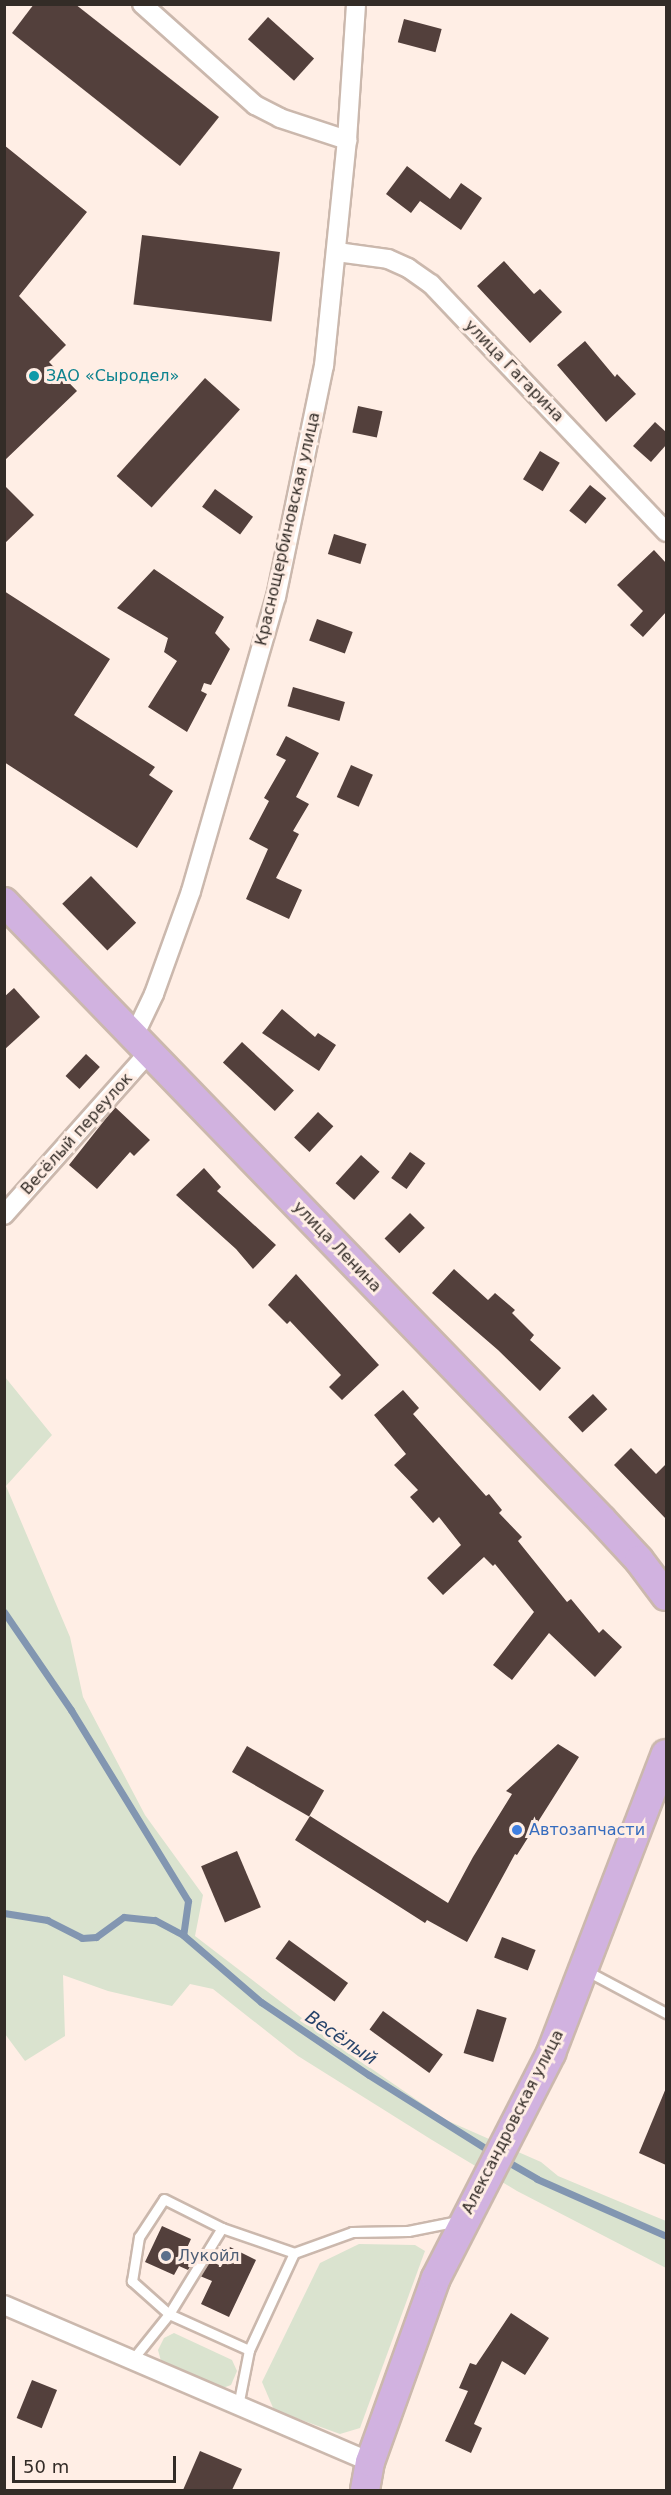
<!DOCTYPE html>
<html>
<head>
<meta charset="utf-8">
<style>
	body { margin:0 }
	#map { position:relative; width:671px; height:2495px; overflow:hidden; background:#ffeee5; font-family:"DejaVu Sans",sans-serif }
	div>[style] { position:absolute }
	.green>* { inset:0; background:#dae3cf }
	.stream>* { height:7px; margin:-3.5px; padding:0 3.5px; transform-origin:3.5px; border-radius:3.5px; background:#8296b1 }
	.building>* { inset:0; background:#53403c; transform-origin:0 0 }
	.roads { filter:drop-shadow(2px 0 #cbb8ad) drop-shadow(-2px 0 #cbb8ad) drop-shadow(0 2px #cbb8ad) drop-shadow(0 -2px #cbb8ad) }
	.service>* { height:9px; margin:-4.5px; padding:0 4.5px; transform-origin:4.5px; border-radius:4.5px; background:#fff }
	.minor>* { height:18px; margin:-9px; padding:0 9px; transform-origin:9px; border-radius:9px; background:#fff }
	.primary>* { height:28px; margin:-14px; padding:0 14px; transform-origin:14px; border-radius:14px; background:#d1b2e0 }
	.dots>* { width:16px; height:16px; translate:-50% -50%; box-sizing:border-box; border:3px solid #ffeee5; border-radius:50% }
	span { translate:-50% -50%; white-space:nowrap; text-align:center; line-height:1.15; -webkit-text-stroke:6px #ffeee5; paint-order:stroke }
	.street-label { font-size:16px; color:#332c27 }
	.culture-label { font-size:16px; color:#0d838f }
	.left { translate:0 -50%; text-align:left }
	.shop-label { font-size:16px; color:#366cbe }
	.service-label { font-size:16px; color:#4e5e75 }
	.water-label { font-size:18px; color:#26436a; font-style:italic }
	.frame { position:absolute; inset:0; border:6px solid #332c27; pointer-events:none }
	.scale { position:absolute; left:12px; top:2456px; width:164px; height:27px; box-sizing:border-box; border:3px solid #332c27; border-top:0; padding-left:8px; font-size:18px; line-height:21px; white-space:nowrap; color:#332c27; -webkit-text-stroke:4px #ffeee5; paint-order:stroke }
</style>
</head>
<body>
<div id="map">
	<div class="green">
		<i style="clip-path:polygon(5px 1377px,52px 1435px,6px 1486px,70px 1637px,83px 1697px,145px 1815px,203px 1895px,195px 1936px,337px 2045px,446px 2120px,541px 2162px,558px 2176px,666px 2221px,666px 2268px,517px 2191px,432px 2140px,298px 2056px,213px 1989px,190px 1984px,172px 2006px,108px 1991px,63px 1975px,65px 2036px,25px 2061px,5px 2034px)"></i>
		<i style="clip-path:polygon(359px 2244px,415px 2245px,425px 2251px,360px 2428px,340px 2434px,274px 2410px,262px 2382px,320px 2263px)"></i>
		<i style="clip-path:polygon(174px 2333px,232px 2360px,237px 2371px,231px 2385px,220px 2389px,161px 2361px,158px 2350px,164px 2338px)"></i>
	</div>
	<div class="stream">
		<i style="left:4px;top:1612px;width:119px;rotate:55.6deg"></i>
		<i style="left:71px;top:1710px;width:224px;rotate:58.5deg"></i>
		<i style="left:188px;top:1901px;width:34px;rotate:98deg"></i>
		<i style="left:4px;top:1913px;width:44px;rotate:9.2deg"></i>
		<i style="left:47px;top:1920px;width:39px;rotate:27deg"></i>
		<i style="left:82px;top:1938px;width:14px;rotate:-4deg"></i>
		<i style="left:96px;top:1937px;width:34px;rotate:-36deg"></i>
		<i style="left:124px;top:1917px;width:31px;rotate:6deg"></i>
		<i style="left:155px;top:1920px;width:32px;rotate:28deg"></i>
		<i style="left:183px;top:1935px;width:103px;rotate:40.7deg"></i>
		<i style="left:261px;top:2002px;width:130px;rotate:34.1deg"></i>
		<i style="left:369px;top:2075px;width:146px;rotate:32.2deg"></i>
		<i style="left:503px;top:2159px;width:39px;rotate:30deg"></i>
		<i style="left:537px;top:2179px;width:141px;rotate:23.8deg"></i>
	</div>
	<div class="building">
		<i style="clip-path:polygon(34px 4px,75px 4px,219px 117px,180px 166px,12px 33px)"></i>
		<i style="left:268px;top:17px;width:62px;height:30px;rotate:42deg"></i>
		<i style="left:404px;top:19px;width:39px;height:24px;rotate:15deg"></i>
		<i style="clip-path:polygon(4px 145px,87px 212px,19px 296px,66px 345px,49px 362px,77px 391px,4px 461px)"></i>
		<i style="clip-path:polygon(407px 166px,450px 199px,461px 183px,482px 198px,461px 230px,420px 201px,411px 213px,386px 194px)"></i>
		<i style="left:142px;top:235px;width:139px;height:70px;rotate:7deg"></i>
		<i style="clip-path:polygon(504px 261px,534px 294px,540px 289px,562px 312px,530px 343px,477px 286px)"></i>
		<i style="clip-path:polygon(585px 341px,615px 377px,617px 374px,636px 394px,606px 422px,557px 365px)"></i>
		<i style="left:205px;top:378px;width:47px;height:132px;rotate:42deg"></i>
		<i style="left:358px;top:406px;width:25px;height:27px;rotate:12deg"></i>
		<i style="clip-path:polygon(655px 422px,666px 432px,666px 445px,651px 462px,633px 446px)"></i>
		<i style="left:540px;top:451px;width:23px;height:33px;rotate:31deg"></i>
		<i style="clip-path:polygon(4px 485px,34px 515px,4px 544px)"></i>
		<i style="left:590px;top:485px;width:21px;height:33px;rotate:39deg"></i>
		<i style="left:215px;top:489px;width:47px;height:22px;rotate:36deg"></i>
		<i style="left:334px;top:534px;width:34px;height:21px;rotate:17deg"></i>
		<i style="clip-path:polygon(654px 550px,666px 563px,666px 612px,643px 637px,630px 625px,643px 611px,617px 585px)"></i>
		<i style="clip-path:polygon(154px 569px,224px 617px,215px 633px,230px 649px,211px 685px,204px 683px,201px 691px,207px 694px,187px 732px,148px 707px,177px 661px,164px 652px,168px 638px,117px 608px)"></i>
		<i style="clip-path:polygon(4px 591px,110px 659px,74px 715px,155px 767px,149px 775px,173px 791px,137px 848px,4px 762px)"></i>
		<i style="left:317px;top:619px;width:38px;height:23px;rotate:20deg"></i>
		<i style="left:293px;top:687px;width:54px;height:20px;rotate:16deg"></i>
		<i style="clip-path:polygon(286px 736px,319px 753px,296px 797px,309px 804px,293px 831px,299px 834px,276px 878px,302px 890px,289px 919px,246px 899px,268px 849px,249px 839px,269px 801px,264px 798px,286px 760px,276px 755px)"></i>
		<i style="left:351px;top:765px;width:24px;height:35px;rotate:24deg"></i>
		<i style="left:91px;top:876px;width:65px;height:40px;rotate:46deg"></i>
		<i style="clip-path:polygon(14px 988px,40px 1017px,4px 1050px,4px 997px)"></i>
		<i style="clip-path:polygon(282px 1009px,315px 1037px,318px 1033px,336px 1045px,319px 1071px,262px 1033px)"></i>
		<i style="left:242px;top:1042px;width:71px;height:28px;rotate:43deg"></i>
		<i style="left:86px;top:1054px;width:19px;height:30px;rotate:43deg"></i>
		<i style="clip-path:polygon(115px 1107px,150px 1140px,134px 1156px,130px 1152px,97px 1189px,69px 1165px)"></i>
		<i style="left:318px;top:1112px;width:21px;height:35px;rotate:43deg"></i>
		<i style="left:410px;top:1152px;width:19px;height:32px;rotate:36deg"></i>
		<i style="left:361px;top:1155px;width:25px;height:38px;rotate:42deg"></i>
		<i style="clip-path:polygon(204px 1168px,221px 1187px,217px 1191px,276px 1245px,253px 1269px,236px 1249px,176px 1195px)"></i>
		<i style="left:410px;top:1213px;width:21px;height:36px;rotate:45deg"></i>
		<i style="clip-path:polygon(454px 1269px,488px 1300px,495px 1293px,515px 1310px,512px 1313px,534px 1335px,530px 1340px,561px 1368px,540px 1391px,498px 1350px,432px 1293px)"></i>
		<i style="clip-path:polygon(296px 1274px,379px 1365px,342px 1400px,329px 1387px,341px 1375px,290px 1321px,287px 1324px,268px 1305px)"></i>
		<i style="clip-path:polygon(403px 1390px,419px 1408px,413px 1414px,486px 1496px,489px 1494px,502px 1510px,499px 1513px,522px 1537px,518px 1541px,567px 1602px,571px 1599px,599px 1633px,603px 1629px,622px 1647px,595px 1677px,549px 1633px,512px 1680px,493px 1665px,534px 1612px,495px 1564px,493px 1566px,484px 1557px,443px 1595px,427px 1578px,461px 1545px,439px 1517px,433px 1523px,410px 1497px,418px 1490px,394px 1465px,406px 1454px,374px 1415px)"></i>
		<i style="left:593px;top:1394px;width:21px;height:34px;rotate:47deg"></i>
		<i style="clip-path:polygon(631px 1448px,656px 1474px,666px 1464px,666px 1519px,614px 1465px)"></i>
		<i style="clip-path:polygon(558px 1744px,579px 1757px,517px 1855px,515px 1854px,467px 1942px,427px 1920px,425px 1923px,295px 1840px,310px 1816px,448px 1903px,473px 1857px,512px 1794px,506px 1791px)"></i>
		<i style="left:247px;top:1746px;width:89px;height:30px;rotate:30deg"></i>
		<i style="left:237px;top:1851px;width:61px;height:39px;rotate:67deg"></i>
		<i style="left:502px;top:1937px;width:36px;height:22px;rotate:21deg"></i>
		<i style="left:289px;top:1940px;width:73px;height:23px;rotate:36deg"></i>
		<i style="left:477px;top:2009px;width:31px;height:46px;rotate:17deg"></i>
		<i style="left:383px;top:2011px;width:74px;height:23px;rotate:36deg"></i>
		<i style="clip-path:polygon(666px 2088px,666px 2165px,639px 2153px)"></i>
		<i style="clip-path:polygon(162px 2226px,191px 2239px,186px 2250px,197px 2255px,188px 2270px,179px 2266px,174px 2275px,145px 2262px)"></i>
		<i style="clip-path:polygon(228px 2246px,256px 2260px,229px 2317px,201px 2304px,212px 2281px,200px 2276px,210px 2261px,219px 2265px)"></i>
		<i style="clip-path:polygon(511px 2313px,549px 2338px,525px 2375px,502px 2361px,474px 2424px,482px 2428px,471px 2453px,445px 2441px,468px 2391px,459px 2388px,470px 2363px,476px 2365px)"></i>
		<i style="left:32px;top:2380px;width:27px;height:41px;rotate:22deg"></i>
		<i style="clip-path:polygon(200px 2451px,242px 2469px,232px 2490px,183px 2490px)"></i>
	</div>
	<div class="roads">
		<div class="service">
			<i style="left:585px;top:1970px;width:92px;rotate:28deg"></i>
			<i style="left:249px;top:2350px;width:88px;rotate:-155.8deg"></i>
			<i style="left:169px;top:2314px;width:50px;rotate:-138.3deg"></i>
			<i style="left:132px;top:2281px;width:45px;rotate:-81deg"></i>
			<i style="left:139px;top:2237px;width:45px;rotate:-56.7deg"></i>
			<i style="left:164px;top:2199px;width:65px;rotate:26.6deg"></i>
			<i style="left:222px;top:2228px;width:76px;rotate:19.1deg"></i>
			<i style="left:294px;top:2253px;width:62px;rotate:-19.9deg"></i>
			<i style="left:352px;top:2232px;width:56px;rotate:-1deg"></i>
			<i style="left:408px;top:2231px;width:51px;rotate:-11.3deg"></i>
			<i style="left:132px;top:2360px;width:59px;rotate:-51.2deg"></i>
			<i style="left:169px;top:2314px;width:101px;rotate:-58.4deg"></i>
			<i style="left:238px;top:2406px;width:57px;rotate:-78.9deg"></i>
			<i style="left:249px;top:2350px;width:107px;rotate:-65.1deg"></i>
		</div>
		<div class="minor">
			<i style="left:142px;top:4px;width:152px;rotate:41.8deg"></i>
			<i style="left:255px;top:105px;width:28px;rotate:27deg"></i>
			<i style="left:280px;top:118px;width:71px;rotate:18.2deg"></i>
			<i style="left:337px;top:252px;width:51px;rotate:7.8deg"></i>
			<i style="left:388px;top:259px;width:22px;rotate:24deg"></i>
			<i style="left:408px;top:268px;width:28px;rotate:35deg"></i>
			<i style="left:431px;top:284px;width:342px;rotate:46.5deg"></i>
			<i style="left:134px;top:1036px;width:47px;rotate:-64.5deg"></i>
			<i style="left:154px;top:994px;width:109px;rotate:-70.2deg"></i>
			<i style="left:191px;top:891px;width:306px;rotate:-73.9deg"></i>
			<i style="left:276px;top:597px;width:236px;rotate:-78.3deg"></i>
			<i style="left:324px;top:366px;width:227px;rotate:-84.2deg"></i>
			<i style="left:347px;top:140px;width:136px;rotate:-86.2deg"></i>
			<i style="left:4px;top:1215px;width:218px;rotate:-48.3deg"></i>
			<i style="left:4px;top:2305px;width:398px;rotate:23.2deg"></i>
		</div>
		<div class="primary">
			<i style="left:4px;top:902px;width:860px;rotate:45.94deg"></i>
			<i style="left:602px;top:1520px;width:54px;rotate:47.2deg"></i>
			<i style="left:639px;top:1560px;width:45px;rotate:53.1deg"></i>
			<i style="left:365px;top:2490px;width:28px;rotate:-80deg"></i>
			<i style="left:370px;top:2462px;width:195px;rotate:-70.3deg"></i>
			<i style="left:436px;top:2278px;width:253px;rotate:-62.9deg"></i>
			<i style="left:551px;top:2053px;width:320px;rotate:-69deg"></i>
		</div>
	</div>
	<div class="dots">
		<i style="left:34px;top:376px;background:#0f9aa8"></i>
		<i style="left:517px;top:1830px;background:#3f7fe0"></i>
		<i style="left:166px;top:2256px;background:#5c6f8a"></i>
	</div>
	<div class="street-label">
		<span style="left:514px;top:371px;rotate:46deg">улица Гагарина</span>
		<span style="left:288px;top:529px;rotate:-77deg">Краснощербиновская улица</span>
		<span style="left:77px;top:1134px;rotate:-48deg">Весёлый переулок</span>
		<span style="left:337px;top:1247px;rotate:46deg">улица Ленина</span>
		<span style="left:513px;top:2122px;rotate:-63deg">Александровская улица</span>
	</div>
	<div class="culture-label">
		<span class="left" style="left:46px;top:376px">ЗАО «Сыродел»</span>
	</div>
	<div class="shop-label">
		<span class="left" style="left:529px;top:1830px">Автозапчасти</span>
	</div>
	<div class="service-label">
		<span class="left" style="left:178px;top:2256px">Лукойл</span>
	</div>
	<div class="water-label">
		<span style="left:341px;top:2038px;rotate:34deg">Весёлый</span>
	</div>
	<div class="frame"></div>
	<div class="scale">50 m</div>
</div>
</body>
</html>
